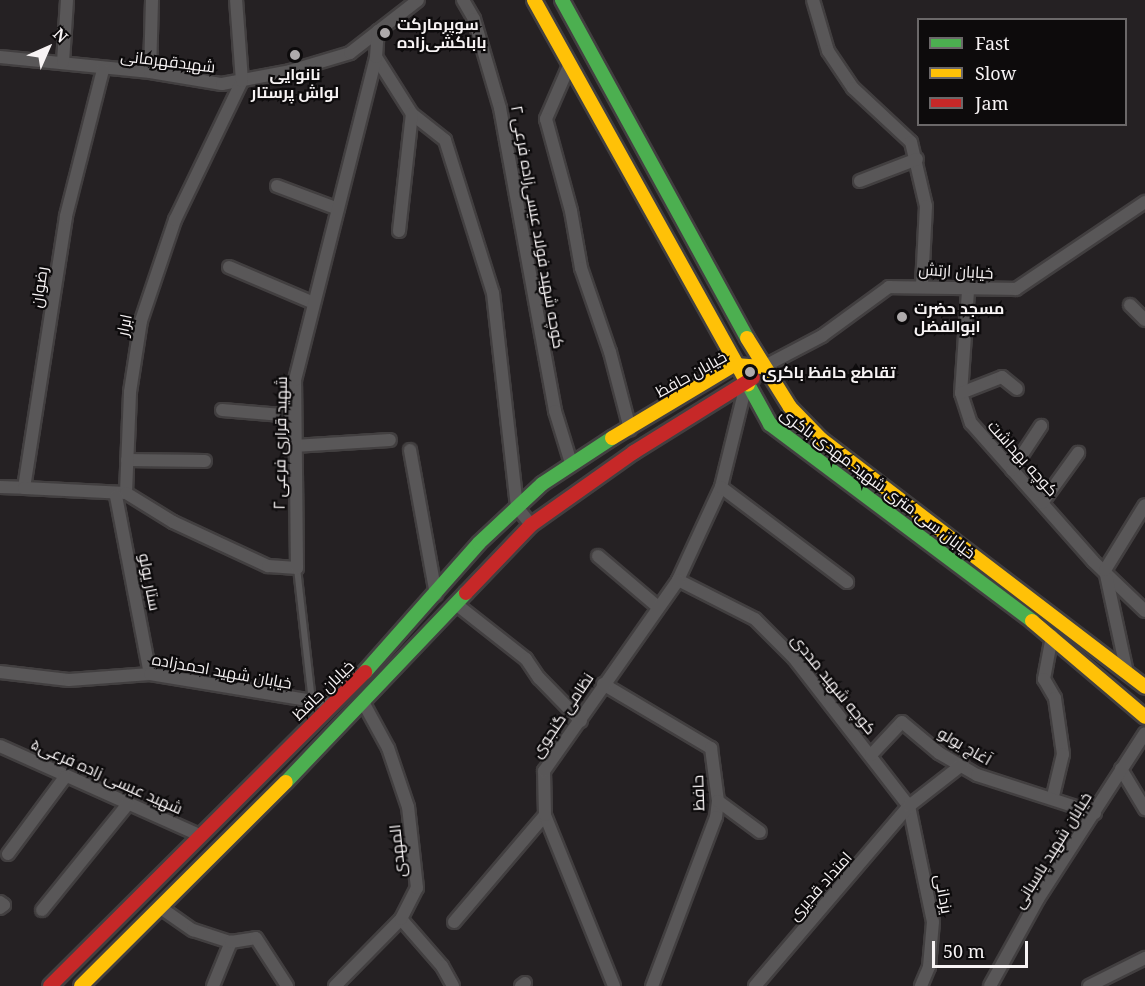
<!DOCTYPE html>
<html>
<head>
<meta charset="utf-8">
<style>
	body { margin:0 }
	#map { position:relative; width:1145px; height:986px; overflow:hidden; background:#252123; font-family:"Noto Serif",Cairo,serif }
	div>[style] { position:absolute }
	.roads { filter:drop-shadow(2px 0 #423f40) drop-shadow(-2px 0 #423f40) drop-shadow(0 2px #423f40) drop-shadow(0 -2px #423f40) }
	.lane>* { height:6px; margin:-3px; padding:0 3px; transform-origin:3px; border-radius:3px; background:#595758 }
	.street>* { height:12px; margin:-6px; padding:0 6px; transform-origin:6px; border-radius:6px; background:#595758 }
	.fast>* { height:14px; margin:-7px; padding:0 7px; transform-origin:7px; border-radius:7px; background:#4caf50 }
	.slow>* { height:14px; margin:-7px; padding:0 7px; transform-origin:7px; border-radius:7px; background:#ffc107 }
	.jam>* { height:14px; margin:-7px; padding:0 7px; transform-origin:7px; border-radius:7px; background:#c62828 }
	.dots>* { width:16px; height:16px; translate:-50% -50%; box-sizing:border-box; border:3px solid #0d0b0c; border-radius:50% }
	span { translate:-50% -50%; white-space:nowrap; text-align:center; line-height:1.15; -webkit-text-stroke:4.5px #0d0b0c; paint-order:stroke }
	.poi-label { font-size:16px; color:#f7f3f4; font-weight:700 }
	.left { translate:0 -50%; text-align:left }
	.street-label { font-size:16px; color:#f7f3f4 }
	.legend { position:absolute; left:917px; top:18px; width:210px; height:108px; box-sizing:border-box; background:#0d0b0c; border:2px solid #6b6869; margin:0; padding:8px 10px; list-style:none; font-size:18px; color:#f7f3f4 }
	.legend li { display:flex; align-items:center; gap:12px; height:30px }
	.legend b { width:30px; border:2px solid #6b6869 }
	.north { position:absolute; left:18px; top:18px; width:60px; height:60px; -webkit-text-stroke:4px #0d0b0c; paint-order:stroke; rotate:45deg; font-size:16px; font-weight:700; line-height:24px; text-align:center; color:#f7f3f4 }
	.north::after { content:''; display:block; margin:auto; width:21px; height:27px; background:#f7f3f4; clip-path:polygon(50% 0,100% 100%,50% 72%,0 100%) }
	.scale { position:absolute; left:932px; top:941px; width:96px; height:27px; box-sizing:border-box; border:3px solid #f7f3f4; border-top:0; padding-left:8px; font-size:18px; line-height:21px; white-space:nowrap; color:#f7f3f4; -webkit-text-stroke:4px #0d0b0c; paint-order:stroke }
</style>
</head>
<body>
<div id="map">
	<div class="roads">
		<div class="lane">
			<i style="left:297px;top:568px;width:135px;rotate:83.6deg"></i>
		</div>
		<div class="street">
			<i style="left:463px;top:0;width:22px;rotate:60deg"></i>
			<i style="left:474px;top:19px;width:93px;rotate:73.7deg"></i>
			<i style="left:500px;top:108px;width:308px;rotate:79.7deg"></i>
			<i style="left:555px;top:411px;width:54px;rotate:72.9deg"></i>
			<i style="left:813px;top:0;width:53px;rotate:73.6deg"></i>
			<i style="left:828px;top:51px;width:45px;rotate:56deg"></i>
			<i style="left:853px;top:88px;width:79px;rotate:43deg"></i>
			<i style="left:911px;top:142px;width:66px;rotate:76.8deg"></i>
			<i style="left:926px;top:206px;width:79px;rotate:92.9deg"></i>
			<i style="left:0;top:57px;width:151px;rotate:5.7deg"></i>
			<i style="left:150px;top:72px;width:73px;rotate:9.5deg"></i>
			<i style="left:222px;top:84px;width:69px;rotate:-10.8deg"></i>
			<i style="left:290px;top:71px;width:63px;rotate:-16.7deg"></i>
			<i style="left:350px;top:53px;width:86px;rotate:-37.9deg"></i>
			<i style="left:376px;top:57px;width:67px;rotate:57.7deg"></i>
			<i style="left:412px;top:114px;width:42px;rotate:38.2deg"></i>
			<i style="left:445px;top:140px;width:160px;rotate:72.6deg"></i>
			<i style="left:493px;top:293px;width:215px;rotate:83.6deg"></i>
			<i style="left:517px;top:507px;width:23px;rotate:52deg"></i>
			<i style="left:63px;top:62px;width:62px;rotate:-86.3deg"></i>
			<i style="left:569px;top:66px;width:58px;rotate:113.5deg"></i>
			<i style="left:546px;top:119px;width:95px;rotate:74.8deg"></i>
			<i style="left:571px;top:211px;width:58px;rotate:80deg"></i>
			<i style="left:581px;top:268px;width:89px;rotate:71deg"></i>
			<i style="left:610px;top:352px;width:80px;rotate:75.4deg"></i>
			<i style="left:150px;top:72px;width:72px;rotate:-88.4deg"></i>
			<i style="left:860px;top:181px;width:61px;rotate:-21.1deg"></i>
			<i style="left:277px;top:186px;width:65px;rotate:20.7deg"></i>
			<i style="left:399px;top:231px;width:118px;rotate:-83.7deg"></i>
			<i style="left:229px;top:267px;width:92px;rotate:23deg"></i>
			<i style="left:968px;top:291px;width:102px;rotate:93.9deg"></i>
			<i style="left:961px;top:393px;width:32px;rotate:72deg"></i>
			<i style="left:971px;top:423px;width:184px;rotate:48.5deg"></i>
			<i style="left:1093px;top:561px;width:72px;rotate:43.9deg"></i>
			<i style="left:1130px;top:305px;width:21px;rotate:45deg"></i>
			<i style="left:763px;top:367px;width:67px;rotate:-27.7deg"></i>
			<i style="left:822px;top:336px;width:83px;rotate:-36.2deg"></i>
			<i style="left:889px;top:287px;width:127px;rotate:0.9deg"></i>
			<i style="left:1016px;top:289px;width:156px;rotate:-34deg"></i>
			<i style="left:746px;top:385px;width:105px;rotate:103.8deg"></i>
			<i style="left:721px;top:487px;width:102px;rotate:114.8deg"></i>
			<i style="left:678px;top:580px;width:86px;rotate:26.9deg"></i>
			<i style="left:755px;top:619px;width:55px;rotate:45deg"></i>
			<i style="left:794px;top:658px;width:187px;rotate:52.2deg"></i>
			<i style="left:909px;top:806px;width:118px;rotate:78.3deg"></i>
			<i style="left:933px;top:922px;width:45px;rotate:95.1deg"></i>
			<i style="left:929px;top:967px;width:21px;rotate:113deg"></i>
			<i style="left:961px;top:393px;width:44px;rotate:-21.3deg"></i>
			<i style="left:1002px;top:377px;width:19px;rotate:39deg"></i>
			<i style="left:222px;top:410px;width:72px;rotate:4.8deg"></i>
			<i style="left:294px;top:446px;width:96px;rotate:-3.6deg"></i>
			<i style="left:410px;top:450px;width:147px;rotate:79.8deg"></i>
			<i style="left:127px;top:460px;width:78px;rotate:0.7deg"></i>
			<i style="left:1012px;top:470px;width:53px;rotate:-56.6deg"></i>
			<i style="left:0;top:487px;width:24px;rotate:2deg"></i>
			<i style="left:24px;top:488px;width:275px;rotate:-81.2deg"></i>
			<i style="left:66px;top:216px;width:151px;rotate:-75.8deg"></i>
			<i style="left:721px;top:487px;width:158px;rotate:37deg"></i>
			<i style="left:24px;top:488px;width:102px;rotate:2.8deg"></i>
			<i style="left:126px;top:493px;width:101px;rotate:-87.7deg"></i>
			<i style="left:130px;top:392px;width:72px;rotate:-81.2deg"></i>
			<i style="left:141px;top:321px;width:107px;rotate:-71.4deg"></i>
			<i style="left:175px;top:220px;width:154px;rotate:-64.3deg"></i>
			<i style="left:242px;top:81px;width:81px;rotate:-94.2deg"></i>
			<i style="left:126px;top:493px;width:55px;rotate:31.7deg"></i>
			<i style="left:173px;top:522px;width:105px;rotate:24.9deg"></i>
			<i style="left:268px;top:566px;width:29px;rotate:4deg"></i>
			<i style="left:297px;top:568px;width:188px;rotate:-90.6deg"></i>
			<i style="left:295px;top:380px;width:333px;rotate:-75.9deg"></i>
			<i style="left:376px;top:57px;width:26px;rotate:-86deg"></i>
			<i style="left:116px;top:496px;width:181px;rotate:79.2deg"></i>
			<i style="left:1042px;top:503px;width:62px;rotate:-54.2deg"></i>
			<i style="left:598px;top:556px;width:79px;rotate:40.4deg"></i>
			<i style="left:456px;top:604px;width:89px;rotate:38.2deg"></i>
			<i style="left:526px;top:659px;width:23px;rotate:56deg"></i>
			<i style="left:539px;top:678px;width:60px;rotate:45.7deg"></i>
			<i style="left:1052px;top:636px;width:44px;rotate:100.5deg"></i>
			<i style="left:1044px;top:679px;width:22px;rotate:60deg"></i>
			<i style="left:1055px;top:698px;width:57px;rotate:81.9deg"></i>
			<i style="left:1063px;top:754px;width:43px;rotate:103.4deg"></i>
			<i style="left:1126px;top:668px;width:100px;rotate:-102.1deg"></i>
			<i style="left:1105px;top:570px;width:76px;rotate:-58.4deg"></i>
			<i style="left:0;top:672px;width:69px;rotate:6.6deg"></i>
			<i style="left:69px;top:680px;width:81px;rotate:-4.2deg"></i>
			<i style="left:150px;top:674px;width:183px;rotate:9.4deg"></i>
			<i style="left:603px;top:684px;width:126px;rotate:30.7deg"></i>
			<i style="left:711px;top:748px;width:53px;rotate:82.5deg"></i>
			<i style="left:718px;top:801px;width:16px;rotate:97deg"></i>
			<i style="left:716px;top:817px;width:181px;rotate:110.7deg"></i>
			<i style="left:0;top:746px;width:220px;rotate:24.1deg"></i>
			<i style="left:871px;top:755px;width:45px;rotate:-46.8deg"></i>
			<i style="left:902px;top:722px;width:48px;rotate:40deg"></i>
			<i style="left:939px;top:753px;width:44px;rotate:30.1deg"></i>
			<i style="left:977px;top:775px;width:124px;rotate:17.9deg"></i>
			<i style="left:1121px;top:769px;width:47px;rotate:59deg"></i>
			<i style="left:718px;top:801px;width:52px;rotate:36.4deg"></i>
			<i style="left:8px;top:854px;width:96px;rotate:-53.5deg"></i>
			<i style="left:0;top:902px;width:5px;rotate:37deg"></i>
			<i style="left:4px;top:905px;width:5px;rotate:143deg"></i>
			<i style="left:161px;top:908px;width:39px;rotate:35deg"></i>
			<i style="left:193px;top:930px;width:40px;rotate:18deg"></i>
			<i style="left:42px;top:910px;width:135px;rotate:-51deg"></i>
			<i style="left:401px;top:919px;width:62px;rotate:48.9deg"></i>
			<i style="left:442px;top:966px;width:23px;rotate:61deg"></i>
			<i style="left:454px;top:922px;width:140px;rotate:-49.6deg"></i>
			<i style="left:213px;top:986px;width:48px;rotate:-67.8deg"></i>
			<i style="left:231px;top:942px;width:25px;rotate:-9deg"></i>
			<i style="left:256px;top:938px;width:57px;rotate:57.1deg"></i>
			<i style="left:335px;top:986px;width:94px;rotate:-45.4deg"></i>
			<i style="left:401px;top:919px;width:35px;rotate:-63deg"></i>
			<i style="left:417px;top:888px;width:81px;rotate:-96.3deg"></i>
			<i style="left:408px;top:807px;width:62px;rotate:-108.7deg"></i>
			<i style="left:388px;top:748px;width:52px;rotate:-118.5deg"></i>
			<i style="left:521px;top:986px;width:5px;rotate:-37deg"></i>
			<i style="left:614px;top:986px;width:184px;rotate:-112deg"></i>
			<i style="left:545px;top:815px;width:44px;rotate:-91.3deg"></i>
			<i style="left:544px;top:771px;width:233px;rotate:-54.9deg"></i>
			<i style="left:755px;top:986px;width:237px;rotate:-49.5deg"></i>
			<i style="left:909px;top:806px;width:68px;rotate:-37.9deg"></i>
			<i style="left:990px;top:986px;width:99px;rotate:-61.1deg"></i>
			<i style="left:1038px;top:899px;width:197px;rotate:-57.2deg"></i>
			<i style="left:1089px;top:986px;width:63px;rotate:-26.6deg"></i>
		</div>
		<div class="fast">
			<i style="left:562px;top:0;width:385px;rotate:61.3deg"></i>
			<i style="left:748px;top:384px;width:46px;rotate:61.2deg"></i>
			<i style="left:770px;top:424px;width:328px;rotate:36.9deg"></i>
			<i style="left:365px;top:672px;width:172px;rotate:-48.5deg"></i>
			<i style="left:479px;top:543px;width:86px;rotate:-43.1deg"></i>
			<i style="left:542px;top:484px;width:84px;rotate:-33.3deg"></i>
			<i style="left:286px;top:782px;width:261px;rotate:-46.4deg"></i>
		</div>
		<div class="slow">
			<i style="left:534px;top:0;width:440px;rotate:60.9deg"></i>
			<i style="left:747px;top:338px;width:81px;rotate:58.1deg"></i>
			<i style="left:790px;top:407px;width:45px;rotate:45.9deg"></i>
			<i style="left:821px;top:439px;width:408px;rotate:37.4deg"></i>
			<i style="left:612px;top:438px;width:142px;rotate:-30.9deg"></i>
			<i style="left:734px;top:365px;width:29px;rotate:4deg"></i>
			<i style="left:1032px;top:621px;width:148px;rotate:40.3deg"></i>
			<i style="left:81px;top:986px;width:289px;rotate:-44.9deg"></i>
		</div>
		<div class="jam">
			<i style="left:466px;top:593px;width:94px;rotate:-46.3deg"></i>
			<i style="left:531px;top:525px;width:126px;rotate:-35.3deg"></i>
			<i style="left:634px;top:452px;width:140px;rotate:-31.9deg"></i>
			<i style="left:50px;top:986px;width:445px;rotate:-44.9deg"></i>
		</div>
	</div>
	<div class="dots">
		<i style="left:385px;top:33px;background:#aeaaab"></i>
		<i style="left:295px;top:55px;background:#aeaaab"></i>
		<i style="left:902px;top:317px;background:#aeaaab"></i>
		<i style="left:750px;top:372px;background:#aeaaab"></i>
	</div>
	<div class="poi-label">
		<span class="left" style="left:397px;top:33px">سوپرمارکت<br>باباکشی‌زاده</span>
		<span style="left:295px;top:83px">نانوایی<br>لواش پرستار</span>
		<span class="left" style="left:914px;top:317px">مسجد حضرت<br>ابوالفضل</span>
		<span class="left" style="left:762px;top:372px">تقاطع حافظ باکری</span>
	</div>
	<div class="street-label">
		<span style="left:168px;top:61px;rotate:7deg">شهیدقهرمانی</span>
		<span style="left:538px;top:227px;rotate:80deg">کوچه شهید فولاد عیسی‌زاده فرعی ۲</span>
		<span style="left:956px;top:271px;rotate:3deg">خیابان ارتش</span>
		<span style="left:39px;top:287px;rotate:-82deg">رضوان</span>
		<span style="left:124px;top:325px;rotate:-78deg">ابرار</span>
		<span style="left:691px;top:374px;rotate:-29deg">خیابان حافظ</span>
		<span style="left:280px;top:443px;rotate:-89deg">شهید قراری فرعی ۲</span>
		<span style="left:1023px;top:458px;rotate:48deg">کوچه بهداشت</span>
		<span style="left:878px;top:483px;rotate:37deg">خیابان سی متری شهید مهدی باکری</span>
		<span style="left:150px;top:582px;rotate:79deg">ستار یولو</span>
		<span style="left:222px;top:671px;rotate:10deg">خیابان شهید احمدزاده</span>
		<span style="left:834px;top:684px;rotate:51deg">کوچه شهید مددی</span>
		<span style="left:323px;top:690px;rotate:-44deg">خیابان حافظ</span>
		<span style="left:562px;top:715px;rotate:-56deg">نظامی گنجوی</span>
		<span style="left:965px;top:746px;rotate:30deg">آغاج یولو</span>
		<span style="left:107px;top:776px;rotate:24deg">شهید عیسی زاده فرعی۵</span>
		<span style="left:698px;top:793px;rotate:-92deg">حافظ</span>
		<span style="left:1052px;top:850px;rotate:-58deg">خیابان شهید پاسبانی</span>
		<span style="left:397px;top:851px;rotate:-96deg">المهدی</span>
		<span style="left:820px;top:886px;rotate:-48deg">امتداد قدیری</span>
		<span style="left:944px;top:894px;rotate:80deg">یزدانی</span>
	</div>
	<ul class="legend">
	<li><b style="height:8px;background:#4caf50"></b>Fast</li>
	<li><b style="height:8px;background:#ffc107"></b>Slow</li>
	<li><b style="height:8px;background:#c62828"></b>Jam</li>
	</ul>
	<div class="north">N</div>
	<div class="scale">50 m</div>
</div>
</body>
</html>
